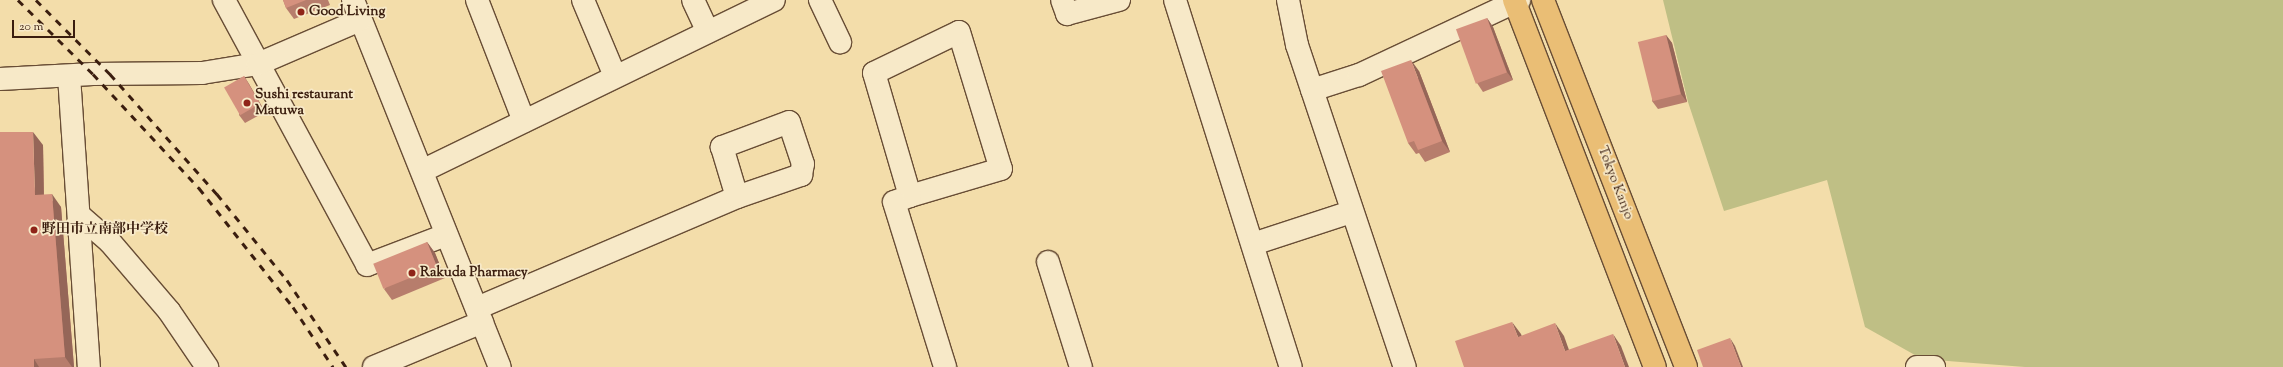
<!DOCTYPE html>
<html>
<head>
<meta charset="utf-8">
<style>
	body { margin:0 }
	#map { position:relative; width:2283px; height:367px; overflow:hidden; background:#f3ddaa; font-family:"Sorts Mill Goudy","Noto Serif JP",serif }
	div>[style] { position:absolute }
	.green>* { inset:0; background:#bfbf85 }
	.roads { filter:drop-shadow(1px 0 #684d35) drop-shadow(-1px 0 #684d35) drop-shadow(0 1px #684d35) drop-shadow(0 -1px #684d35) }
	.minor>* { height:22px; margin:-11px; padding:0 11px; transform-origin:11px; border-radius:11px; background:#f7e9c8 }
	.highway>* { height:22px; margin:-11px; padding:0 11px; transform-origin:11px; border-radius:11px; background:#eabe75 }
	.rail>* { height:3px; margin-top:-1.5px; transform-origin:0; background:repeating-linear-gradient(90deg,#3a1d0e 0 7px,transparent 0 14px) }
	.wall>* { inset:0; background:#b77d6c }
	.shaded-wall>* { inset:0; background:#956658 }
	.building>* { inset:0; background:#d5917e; transform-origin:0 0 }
	.dots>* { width:11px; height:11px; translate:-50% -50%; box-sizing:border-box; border:2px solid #f7e9c8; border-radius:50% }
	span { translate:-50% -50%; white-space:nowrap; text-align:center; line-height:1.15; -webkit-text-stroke:3.5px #f7e9c8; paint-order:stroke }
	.poi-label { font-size:14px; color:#3a1d0e; font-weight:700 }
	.left { translate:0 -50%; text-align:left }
	.street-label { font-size:14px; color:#3a1d0e }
	.scale { position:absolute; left:12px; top:20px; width:63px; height:18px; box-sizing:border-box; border:2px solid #3a1d0e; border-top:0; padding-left:5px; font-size:12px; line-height:14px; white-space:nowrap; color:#3a1d0e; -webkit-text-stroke:3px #f7e9c8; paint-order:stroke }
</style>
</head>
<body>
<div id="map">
	<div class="green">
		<i style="clip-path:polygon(1663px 0,2283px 0,2283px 367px,2025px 367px,1922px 359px,1865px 327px,1827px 180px,1724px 211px,1688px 102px)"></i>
	</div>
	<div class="roads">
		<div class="minor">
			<i style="left:224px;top:0;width:301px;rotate:61.6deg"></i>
			<i style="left:367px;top:265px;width:85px;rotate:-20.8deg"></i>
			<i style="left:353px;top:0;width:395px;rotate:68.2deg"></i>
			<i style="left:477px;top:0;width:130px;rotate:68.8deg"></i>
			<i style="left:583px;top:0;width:82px;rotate:67.2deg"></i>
			<i style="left:693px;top:0;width:35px;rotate:65deg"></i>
			<i style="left:820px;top:0;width:47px;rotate:64.5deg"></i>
			<i style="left:1062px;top:0;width:15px;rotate:70deg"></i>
			<i style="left:1067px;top:14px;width:54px;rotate:-15.1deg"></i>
			<i style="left:1175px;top:0;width:385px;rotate:72.5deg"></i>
			<i style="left:1288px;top:0;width:46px;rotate:78.7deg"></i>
			<i style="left:1297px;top:45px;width:340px;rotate:71.5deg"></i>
			<i style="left:959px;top:32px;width:143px;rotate:73deg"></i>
			<i style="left:1001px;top:169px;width:95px;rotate:163.5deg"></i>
			<i style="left:910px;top:196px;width:128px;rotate:-106.3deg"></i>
			<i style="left:874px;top:73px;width:94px;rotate:-25.8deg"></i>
			<i style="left:69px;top:76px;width:292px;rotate:86.1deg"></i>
			<i style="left:0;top:79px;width:93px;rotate:-3.1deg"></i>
			<i style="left:93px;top:74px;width:109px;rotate:-0.5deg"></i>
			<i style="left:202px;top:73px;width:57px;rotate:-9.1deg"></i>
			<i style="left:258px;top:64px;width:111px;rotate:-23.3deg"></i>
			<i style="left:1312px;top:90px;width:49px;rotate:-17.7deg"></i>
			<i style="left:1359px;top:75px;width:177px;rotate:-25.1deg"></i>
			<i style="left:422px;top:171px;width:391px;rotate:-25.9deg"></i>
			<i style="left:910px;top:196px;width:17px;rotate:159deg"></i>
			<i style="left:894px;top:202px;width:173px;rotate:72.8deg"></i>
			<i style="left:79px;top:215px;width:41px;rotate:41.1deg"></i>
			<i style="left:110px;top:242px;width:91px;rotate:49.5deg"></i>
			<i style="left:169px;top:311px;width:68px;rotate:55.8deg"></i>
			<i style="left:1253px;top:244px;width:103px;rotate:-18.1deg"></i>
			<i style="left:1048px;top:262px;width:110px;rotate:72.6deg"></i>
			<i style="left:477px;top:308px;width:283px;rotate:-23.1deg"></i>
			<i style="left:737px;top:197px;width:68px;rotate:-19deg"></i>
			<i style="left:801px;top:175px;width:11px;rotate:-80deg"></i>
			<i style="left:803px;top:164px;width:44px;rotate:-108.4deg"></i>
			<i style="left:789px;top:122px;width:72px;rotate:159.5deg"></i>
			<i style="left:722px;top:147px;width:52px;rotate:73.3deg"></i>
			<i style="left:374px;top:367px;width:117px;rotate:-22.6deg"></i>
			<i style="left:1917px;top:367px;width:17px"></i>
		</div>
		<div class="highway">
			<i style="left:1514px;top:0;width:393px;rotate:69deg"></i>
			<i style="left:1543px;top:0;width:394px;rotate:68.7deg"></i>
		</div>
	</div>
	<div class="rail">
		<i style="left:18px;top:0;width:105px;rotate:44.6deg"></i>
		<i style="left:93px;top:74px;width:156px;rotate:47.1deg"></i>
		<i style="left:199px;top:188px;width:152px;rotate:51.7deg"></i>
		<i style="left:293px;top:307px;width:72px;rotate:56.3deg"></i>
		<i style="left:36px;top:0;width:105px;rotate:45deg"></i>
		<i style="left:110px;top:74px;width:161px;rotate:48.3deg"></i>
		<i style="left:217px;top:194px;width:111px;rotate:50.9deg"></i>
		<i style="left:287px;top:280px;width:105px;rotate:55.9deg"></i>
	</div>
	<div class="wall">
		<i style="clip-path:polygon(283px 0,328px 0,330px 5px,294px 19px,286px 8px)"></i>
		<i style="clip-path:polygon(1487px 18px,1493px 27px,1513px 80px,1483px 92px,1477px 83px)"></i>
		<i style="clip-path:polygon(1666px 35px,1672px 43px,1687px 102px,1658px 109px,1652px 101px)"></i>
		<i style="clip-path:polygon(1419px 71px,1450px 152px,1425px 162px,1419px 153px,1416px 154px,1408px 143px)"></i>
		<i style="clip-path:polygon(244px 76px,249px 84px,265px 112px,245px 123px,239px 115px)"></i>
		<i style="clip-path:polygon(43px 145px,44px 195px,61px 207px,74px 367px,0 367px)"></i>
		<i style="clip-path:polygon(427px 242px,435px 253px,445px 278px,392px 300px,384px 289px)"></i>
	</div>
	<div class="shaded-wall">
		<i style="clip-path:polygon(1487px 18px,1493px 27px,1513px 80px,1507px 72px)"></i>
		<i style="clip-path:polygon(1666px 35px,1672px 43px,1687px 102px,1681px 94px)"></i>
		<i style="clip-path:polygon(1411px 60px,1419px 71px,1450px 152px,1442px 141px)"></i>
		<i style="clip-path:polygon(244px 76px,249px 84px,265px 112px,260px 104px)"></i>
		<i style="clip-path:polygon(33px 132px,43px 145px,44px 208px,35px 195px)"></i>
		<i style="clip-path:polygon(52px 194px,61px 207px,74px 367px,72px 367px,65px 357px)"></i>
		<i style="clip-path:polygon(427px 242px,435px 253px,445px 278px,437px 267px)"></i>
		<i style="clip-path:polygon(1512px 322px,1521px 334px,1527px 350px,1518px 337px)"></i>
		<i style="clip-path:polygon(1555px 323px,1564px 336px,1574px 364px,1565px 351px)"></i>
		<i style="clip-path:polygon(1613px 334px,1621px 346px,1629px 367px,1625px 367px)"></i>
		<i style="clip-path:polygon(1730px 338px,1735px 346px,1743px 367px,1741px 367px)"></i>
		<i style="clip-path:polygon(34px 359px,39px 367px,34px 367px)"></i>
	</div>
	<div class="building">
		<i style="clip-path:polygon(283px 0,306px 0,286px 8px)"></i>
		<i style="left:1487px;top:18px;width:58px;height:33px;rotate:70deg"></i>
		<i style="left:1666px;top:35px;width:61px;height:29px;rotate:76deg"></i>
		<i style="clip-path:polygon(1411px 60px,1442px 141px,1418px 150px,1414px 141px,1408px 143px,1381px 71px)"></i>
		<i style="left:244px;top:76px;width:32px;height:23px;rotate:60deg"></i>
		<i style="clip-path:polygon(0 132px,33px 132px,35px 195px,52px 194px,65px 357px,34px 359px,34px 367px,0 367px)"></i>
		<i style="left:427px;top:242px;width:27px;height:58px;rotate:68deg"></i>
		<i style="clip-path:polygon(1512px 322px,1518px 337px,1555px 323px,1565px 351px,1613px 334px,1625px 367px,1464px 367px,1455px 341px)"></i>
		<i style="clip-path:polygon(1730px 338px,1741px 367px,1703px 367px,1697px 350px)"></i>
	</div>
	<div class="dots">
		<i style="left:301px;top:12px;background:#8f2418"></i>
		<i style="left:247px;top:103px;background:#8f2418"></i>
		<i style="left:34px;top:230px;background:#8f2418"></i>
		<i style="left:412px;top:273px;background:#8f2418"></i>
	</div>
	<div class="poi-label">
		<span class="left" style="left:309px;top:12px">Good Living</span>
		<span class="left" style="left:255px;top:103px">Sushi restaurant<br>Matuwa</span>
		<span class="left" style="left:42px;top:230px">野田市立南部中学校</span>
		<span class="left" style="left:420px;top:273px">Rakuda Pharmacy</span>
	</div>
	<div class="street-label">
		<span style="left:1615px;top:183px;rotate:69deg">Tokyo Kanjo</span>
	</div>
	<div class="scale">20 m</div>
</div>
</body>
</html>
